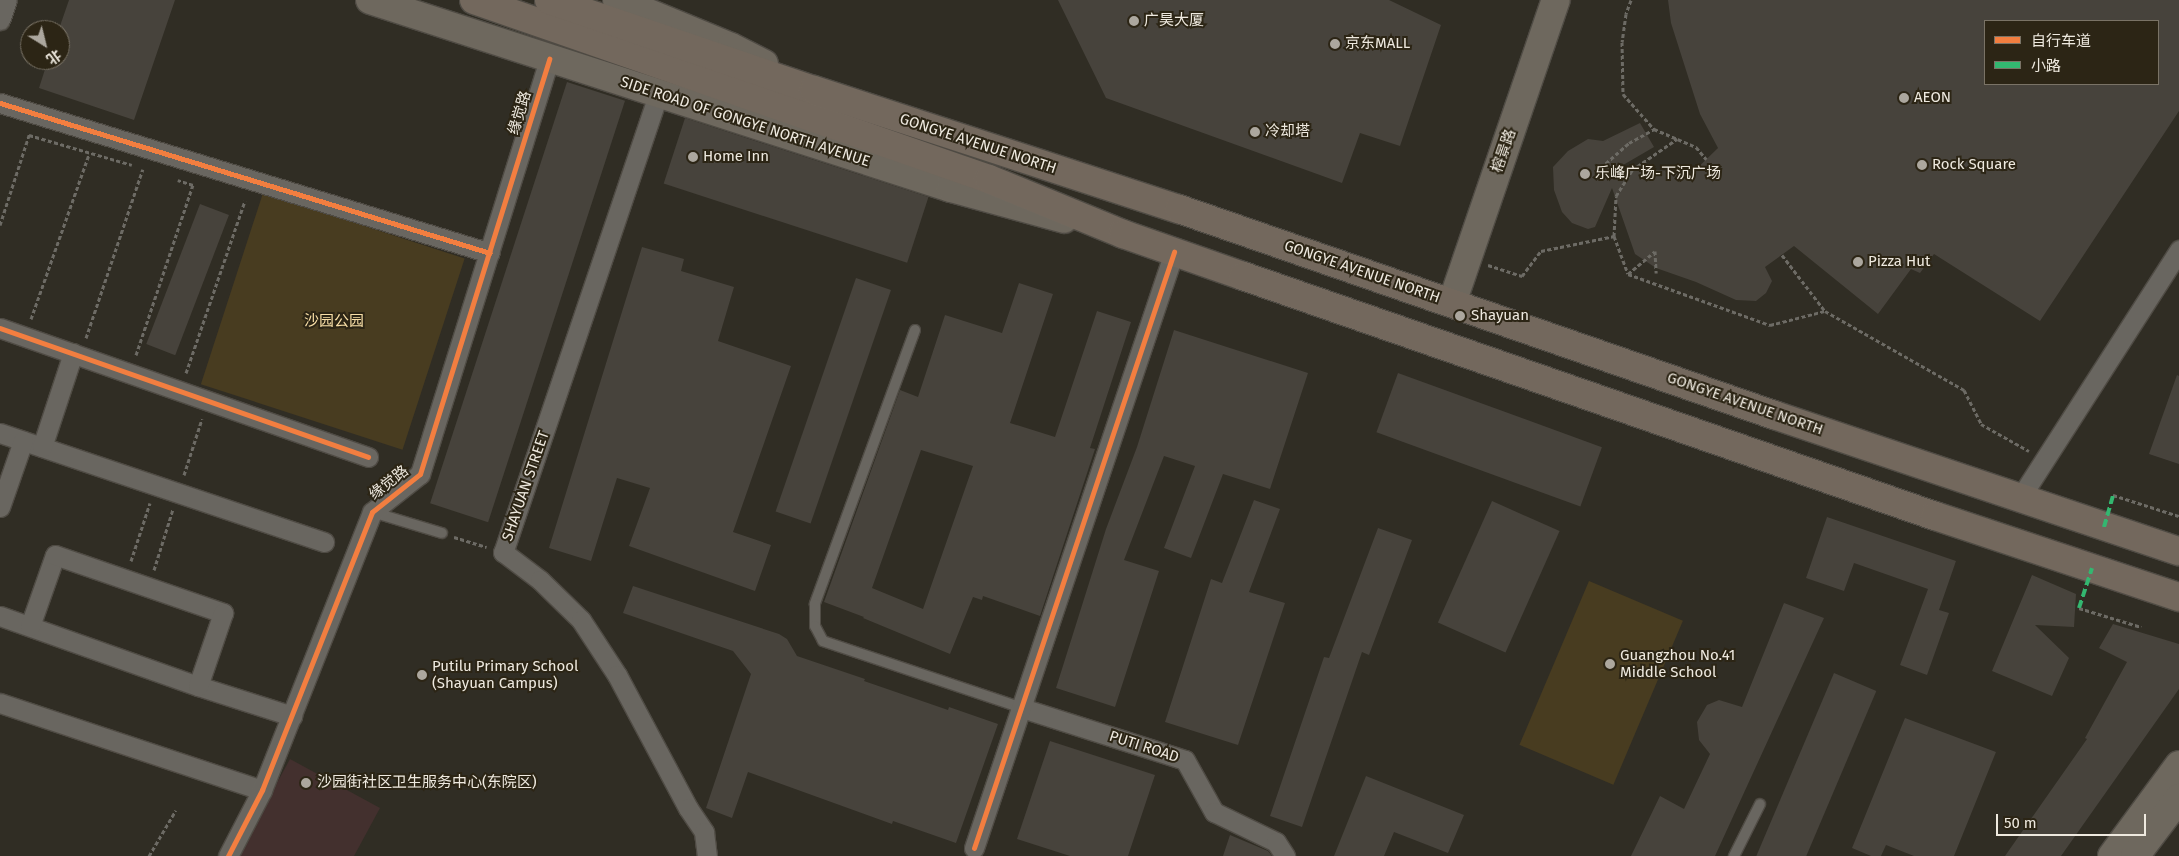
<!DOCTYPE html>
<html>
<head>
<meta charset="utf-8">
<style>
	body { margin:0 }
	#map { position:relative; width:2179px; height:856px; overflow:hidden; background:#302d24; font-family:"Fira Sans","Noto Sans SC",sans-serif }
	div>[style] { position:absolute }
	.medical>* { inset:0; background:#43302e }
	.green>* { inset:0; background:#483c20; transform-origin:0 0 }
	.building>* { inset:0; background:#47433c; transform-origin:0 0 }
	.path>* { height:3px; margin-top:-1.5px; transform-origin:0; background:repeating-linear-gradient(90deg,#6d6b65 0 4px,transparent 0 6.5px) }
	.roads { filter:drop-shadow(1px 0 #4f4b44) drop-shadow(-1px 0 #4f4b44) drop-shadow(0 1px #4f4b44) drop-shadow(0 -1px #4f4b44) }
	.lane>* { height:10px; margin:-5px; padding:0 5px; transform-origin:5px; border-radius:5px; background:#696660 }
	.street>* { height:19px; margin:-9.5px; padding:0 9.5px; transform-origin:9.5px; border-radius:9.5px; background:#696660 }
	.secondary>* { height:28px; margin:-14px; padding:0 14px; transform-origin:14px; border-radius:14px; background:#6e685e }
	.primary>* { height:28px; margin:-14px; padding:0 14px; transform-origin:14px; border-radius:14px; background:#73685d }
	.quiet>* { height:4px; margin-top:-2px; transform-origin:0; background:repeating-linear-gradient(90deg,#33b770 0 8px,transparent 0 12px) }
	.cycleway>* { height:5px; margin:-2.5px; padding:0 2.5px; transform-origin:2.5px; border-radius:2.5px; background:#f27e40 }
	.dots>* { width:14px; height:14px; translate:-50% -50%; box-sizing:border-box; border:2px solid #2c2515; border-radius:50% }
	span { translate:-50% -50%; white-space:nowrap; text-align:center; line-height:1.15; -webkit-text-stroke:4px #2c2515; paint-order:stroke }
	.poi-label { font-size:15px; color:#eee9df }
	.left { translate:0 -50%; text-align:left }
	.street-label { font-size:15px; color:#eee9df }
	.park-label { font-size:15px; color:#f9dfa7 }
	.legend { position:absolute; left:1984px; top:20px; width:175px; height:65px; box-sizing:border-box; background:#2c2515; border:1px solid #7a7366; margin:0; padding:6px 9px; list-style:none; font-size:15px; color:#eee9df }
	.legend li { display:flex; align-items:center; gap:10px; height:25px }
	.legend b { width:25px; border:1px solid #7a7366 }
	.north { position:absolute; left:20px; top:20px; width:50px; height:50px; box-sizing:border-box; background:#2c2515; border:1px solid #7a7366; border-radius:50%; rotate:144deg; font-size:14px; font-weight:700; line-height:20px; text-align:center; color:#eee9df }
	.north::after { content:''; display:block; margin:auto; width:18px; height:22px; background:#aca79e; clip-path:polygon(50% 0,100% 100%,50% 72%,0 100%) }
	.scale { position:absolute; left:1996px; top:814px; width:150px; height:22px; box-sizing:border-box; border:2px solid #eee9df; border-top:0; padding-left:6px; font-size:15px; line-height:18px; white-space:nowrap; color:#eee9df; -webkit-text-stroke:4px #2c2515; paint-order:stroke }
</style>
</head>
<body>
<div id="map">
	<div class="medical">
		<i style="clip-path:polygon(290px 759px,380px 808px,354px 856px,237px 856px)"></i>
	</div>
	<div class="green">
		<i style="left:263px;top:193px;width:212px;height:201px;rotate:18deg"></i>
		<i style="left:1589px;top:581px;width:102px;height:178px;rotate:23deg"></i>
	</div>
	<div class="building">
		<i style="clip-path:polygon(69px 0,175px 0,134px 120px,39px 88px,48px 60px,60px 60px,60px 26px)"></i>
		<i style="clip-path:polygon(1058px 0,1389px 0,1441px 25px,1400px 146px,1360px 133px,1342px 183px,1106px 98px)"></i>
		<i style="clip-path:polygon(evenodd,1668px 0,2179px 0,2179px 111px,2040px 321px,1934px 254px,1920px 273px,1911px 269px,1878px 314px,1794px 246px,1765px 267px,1772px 281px,1766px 293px,1756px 301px,1736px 300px,1696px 282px,1656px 268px,1635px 254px,1612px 188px,1595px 227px,1588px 229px,1572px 223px,1562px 212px,1554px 190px,1553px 167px,1568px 151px,1588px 139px,1603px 141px,1640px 123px,1654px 147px,1618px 168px,1674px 171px,1686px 179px,1718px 148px,1700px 114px,1671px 23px,1668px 0,1985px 21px,2158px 21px,2158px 84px,1985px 84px,1985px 21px)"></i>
		<i style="left:567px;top:82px;width:61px;height:443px;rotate:18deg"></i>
		<i style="left:685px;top:118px;width:256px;height:69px;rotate:18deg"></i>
		<i style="left:200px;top:204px;width:31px;height:150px;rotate:21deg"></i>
		<i style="clip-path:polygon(642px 247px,684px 259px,681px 271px,734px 287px,718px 341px,791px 366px,733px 532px,771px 545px,755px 591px,629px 546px,650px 488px,617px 478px,591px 561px,549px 548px)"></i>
		<i style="left:856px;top:278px;width:37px;height:247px;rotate:19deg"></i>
		<i style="clip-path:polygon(evenodd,1019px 283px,1053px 294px,1010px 423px,1055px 437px,1097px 311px,1131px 322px,1090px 448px,1095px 449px,1040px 616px,983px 596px,982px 600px,973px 597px,950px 654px,863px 618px,864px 617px,824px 602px,900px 390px,918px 397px,945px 315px,1002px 333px,1019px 283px,921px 450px,973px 466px,923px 609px,872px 588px,921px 450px)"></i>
		<i style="clip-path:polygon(1174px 330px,1308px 373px,1270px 489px,1223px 474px,1191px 558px,1164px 548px,1195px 466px,1164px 456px,1124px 560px,1159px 571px,1115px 707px,1056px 688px,1106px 529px,1137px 447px)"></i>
		<i style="left:1398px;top:373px;width:217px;height:63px;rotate:20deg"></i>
		<i style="clip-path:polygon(2177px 375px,2179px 376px,2179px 464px,2149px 454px)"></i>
		<i style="clip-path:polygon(1254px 500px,1280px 509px,1249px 592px,1285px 603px,1238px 745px,1165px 722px,1211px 579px,1222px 583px)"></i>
		<i style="left:1492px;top:501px;width:74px;height:133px;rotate:24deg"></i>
		<i style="clip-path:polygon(1827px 517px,1956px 561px,1939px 610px,1949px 613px,1927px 675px,1900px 665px,1928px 589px,1854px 563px,1844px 591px,1806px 578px)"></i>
		<i style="clip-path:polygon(1378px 528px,1412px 540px,1369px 655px,1362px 652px,1302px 827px,1270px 816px,1324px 657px,1329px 658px)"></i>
		<i style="clip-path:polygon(2032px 575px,2076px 594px,2074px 627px,2035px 625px,2069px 658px,2052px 696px,1992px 671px)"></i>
		<i style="clip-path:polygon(633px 586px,779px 634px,787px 639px,797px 656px,865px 679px,864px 681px,948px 710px,949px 707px,998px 724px,956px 843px,893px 821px,892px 824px,748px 772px,732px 818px,706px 808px,751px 674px,733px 651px,623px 613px)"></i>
		<i style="clip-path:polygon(1784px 603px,1824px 618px,1715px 856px,1631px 856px,1660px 796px,1684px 809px,1710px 754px,1699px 740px,1697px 722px,1707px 705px,1719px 700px,1742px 707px)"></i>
		<i style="clip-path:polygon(2113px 624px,2179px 644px,2179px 689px,2061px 856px,2005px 856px,2087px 739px,2085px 738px,2127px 662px,2099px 648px)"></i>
		<i style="left:1834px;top:673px;width:46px;height:200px;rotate:23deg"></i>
		<i style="clip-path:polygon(1905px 718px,1996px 752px,1954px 856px,1914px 856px,1886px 845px,1881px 856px,1871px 856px,1852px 848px)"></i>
		<i style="clip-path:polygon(1050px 741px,1155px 775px,1128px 856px,1070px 856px,1017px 839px)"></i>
		<i style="clip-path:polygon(1366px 776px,1464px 815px,1448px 853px,1394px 832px,1384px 856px,1334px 856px)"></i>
		<i style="clip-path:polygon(1230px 835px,1268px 851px,1272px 856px,1223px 856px)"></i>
	</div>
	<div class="path">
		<i style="left:1631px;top:0;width:15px;rotate:110deg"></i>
		<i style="left:1626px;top:14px;width:28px;rotate:98deg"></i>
		<i style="left:1622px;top:42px;width:52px;rotate:88.9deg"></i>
		<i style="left:1623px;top:94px;width:47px;rotate:48.5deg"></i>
		<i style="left:1654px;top:129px;width:46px;rotate:23.2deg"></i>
		<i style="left:1696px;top:147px;width:16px;rotate:50deg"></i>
		<i style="left:1596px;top:172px;width:44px;rotate:-41.3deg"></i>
		<i style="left:1629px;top:143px;width:29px;rotate:-29deg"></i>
		<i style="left:0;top:225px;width:95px;rotate:-72.1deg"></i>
		<i style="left:29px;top:135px;width:107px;rotate:16.2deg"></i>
		<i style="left:1614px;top:236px;width:40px;rotate:69.8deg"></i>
		<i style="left:1628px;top:274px;width:151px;rotate:19.8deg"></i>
		<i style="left:1770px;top:325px;width:57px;rotate:-14.3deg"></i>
		<i style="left:1782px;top:255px;width:71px;rotate:52.5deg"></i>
		<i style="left:1825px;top:311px;width:160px;rotate:29.6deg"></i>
		<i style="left:1964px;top:390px;width:38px;rotate:63deg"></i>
		<i style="left:1981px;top:424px;width:55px;rotate:29.4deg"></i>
		<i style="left:1488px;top:265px;width:36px;rotate:18deg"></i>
		<i style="left:1522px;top:276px;width:31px;rotate:-53deg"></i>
		<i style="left:1541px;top:251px;width:75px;rotate:-11.6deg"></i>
		<i style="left:1614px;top:236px;width:40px;rotate:-87.1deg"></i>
		<i style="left:1616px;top:196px;width:31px;rotate:-58deg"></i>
		<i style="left:1632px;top:170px;width:55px;rotate:-34.6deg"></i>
		<i style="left:1628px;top:274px;width:35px;rotate:-40deg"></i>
		<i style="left:1655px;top:251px;width:22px;rotate:87deg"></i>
		<i style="left:31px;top:319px;width:175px;rotate:-70.6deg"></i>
		<i style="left:86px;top:338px;width:178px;rotate:-71.4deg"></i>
		<i style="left:136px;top:355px;width:179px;rotate:-71.5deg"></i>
		<i style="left:193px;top:185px;width:16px;rotate:-162deg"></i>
		<i style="left:186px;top:373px;width:182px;rotate:-71.1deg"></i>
		<i style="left:184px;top:475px;width:59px;rotate:-72.2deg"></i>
		<i style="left:2113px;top:495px;width:69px;rotate:17.7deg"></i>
		<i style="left:454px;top:537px;width:34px;rotate:17deg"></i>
		<i style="left:131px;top:561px;width:61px;rotate:-71.9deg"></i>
		<i style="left:154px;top:570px;width:64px;rotate:-72.7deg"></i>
		<i style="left:2079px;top:608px;width:65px;rotate:17deg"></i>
		<i style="left:149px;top:856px;width:53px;rotate:-59.6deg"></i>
	</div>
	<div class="roads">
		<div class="lane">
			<i style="left:915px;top:330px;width:292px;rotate:110.1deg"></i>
			<i style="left:815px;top:604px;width:22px;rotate:90deg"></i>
			<i style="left:815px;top:626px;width:17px;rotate:62deg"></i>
			<i style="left:823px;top:641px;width:210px;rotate:18.6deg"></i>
			<i style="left:372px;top:512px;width:73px;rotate:16.7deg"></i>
			<i style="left:1734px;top:856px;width:58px;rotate:-63.4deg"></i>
		</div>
		<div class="street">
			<i style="left:0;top:20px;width:21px;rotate:-71deg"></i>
			<i style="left:658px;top:95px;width:483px;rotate:108.7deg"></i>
			<i style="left:503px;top:552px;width:46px;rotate:37.1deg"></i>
			<i style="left:540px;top:580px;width:57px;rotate:44.3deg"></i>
			<i style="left:581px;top:620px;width:66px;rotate:56.8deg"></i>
			<i style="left:617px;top:675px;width:151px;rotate:61.9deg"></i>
			<i style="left:688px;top:808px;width:29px;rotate:56deg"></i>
			<i style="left:704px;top:832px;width:24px;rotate:83deg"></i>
			<i style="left:0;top:103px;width:512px;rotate:17.02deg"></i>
			<i style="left:0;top:328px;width:390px;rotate:19.3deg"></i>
			<i style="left:0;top:433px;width:342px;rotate:18.6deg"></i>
			<i style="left:42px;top:447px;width:99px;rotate:-71.7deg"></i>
			<i style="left:2020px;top:498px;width:295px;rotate:-57.3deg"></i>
			<i style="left:0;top:507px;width:70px;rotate:-70.8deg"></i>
			<i style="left:0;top:616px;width:210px;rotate:19.5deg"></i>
			<i style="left:198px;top:686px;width:99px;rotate:17.7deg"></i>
			<i style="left:30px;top:626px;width:75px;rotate:-70.6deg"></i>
			<i style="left:55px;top:555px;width:178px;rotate:19deg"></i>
			<i style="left:223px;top:613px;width:77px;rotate:108.9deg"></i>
			<i style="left:0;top:703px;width:276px;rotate:18.4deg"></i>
			<i style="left:1022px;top:708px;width:171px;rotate:17.7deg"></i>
			<i style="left:1185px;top:760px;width:60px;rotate:60.9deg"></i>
			<i style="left:1214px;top:812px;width:69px;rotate:25.8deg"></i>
			<i style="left:1276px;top:842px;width:17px;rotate:57deg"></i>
			<i style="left:974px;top:848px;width:629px;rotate:-71.45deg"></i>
			<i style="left:228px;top:856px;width:74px;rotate:-62.7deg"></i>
			<i style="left:262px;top:790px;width:299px;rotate:-68.4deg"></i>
			<i style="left:372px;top:512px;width:61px;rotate:-38.4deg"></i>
			<i style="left:420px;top:474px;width:435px;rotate:-72.7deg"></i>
		</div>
		<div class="secondary">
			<i style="left:370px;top:0;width:611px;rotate:17.93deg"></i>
			<i style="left:951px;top:188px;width:117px;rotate:15.3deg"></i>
			<i style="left:617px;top:0;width:123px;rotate:22.4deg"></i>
			<i style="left:731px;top:47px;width:37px;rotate:27deg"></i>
			<i style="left:1452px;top:303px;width:320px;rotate:-71.1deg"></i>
			<i style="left:2112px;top:856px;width:113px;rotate:-53.6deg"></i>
			<i style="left:2135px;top:856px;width:73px;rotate:-52.8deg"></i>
		</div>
		<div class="primary">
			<i style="left:474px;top:0;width:545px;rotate:19.17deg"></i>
			<i style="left:989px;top:179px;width:145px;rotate:22.3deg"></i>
			<i style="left:1123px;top:234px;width:127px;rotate:19.3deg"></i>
			<i style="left:1243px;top:276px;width:732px;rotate:19.13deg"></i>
			<i style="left:1935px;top:516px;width:257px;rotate:18.4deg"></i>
			<i style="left:549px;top:0;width:280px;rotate:18.8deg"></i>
			<i style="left:814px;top:90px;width:384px;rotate:18.1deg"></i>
			<i style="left:1179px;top:209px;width:630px;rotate:19.1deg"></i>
			<i style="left:1774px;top:415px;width:427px;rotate:18.6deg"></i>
		</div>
	</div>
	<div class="quiet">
		<i style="left:2104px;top:527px;width:33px;rotate:-74deg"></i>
		<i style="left:2079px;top:608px;width:42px;rotate:-72deg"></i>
	</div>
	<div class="cycleway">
		<i style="left:0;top:103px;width:512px;rotate:17.02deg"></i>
		<i style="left:0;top:328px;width:390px;rotate:19.3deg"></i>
		<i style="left:974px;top:848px;width:629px;rotate:-71.45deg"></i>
		<i style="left:228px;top:856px;width:74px;rotate:-62.7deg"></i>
		<i style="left:262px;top:790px;width:299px;rotate:-68.4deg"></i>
		<i style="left:372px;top:512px;width:61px;rotate:-38.4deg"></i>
		<i style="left:420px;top:474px;width:435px;rotate:-72.7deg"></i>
	</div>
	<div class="dots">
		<i style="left:1134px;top:21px;background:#aca79e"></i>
		<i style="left:1335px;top:44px;background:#aca79e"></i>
		<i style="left:1904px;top:98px;background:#aca79e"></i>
		<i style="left:1255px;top:132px;background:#aca79e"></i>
		<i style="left:693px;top:157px;background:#aca79e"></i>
		<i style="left:1922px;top:165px;background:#aca79e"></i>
		<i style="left:1585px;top:174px;background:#aca79e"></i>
		<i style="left:1858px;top:262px;background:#aca79e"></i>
		<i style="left:1460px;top:316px;background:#aca79e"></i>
		<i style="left:1610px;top:664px;background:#aca79e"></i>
		<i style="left:422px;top:675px;background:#aca79e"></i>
		<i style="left:306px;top:783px;background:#aca79e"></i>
	</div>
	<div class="poi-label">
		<span class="left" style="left:1144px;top:21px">广昊大厦</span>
		<span class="left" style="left:1345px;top:44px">京东MALL</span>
		<span class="left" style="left:1914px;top:98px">AEON</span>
		<span class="left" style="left:1265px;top:132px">冷却塔</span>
		<span class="left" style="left:703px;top:157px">Home Inn</span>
		<span class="left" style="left:1932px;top:165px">Rock Square</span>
		<span class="left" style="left:1595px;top:174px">乐峰广场-下沉广场</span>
		<span class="left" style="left:1868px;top:262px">Pizza Hut</span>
		<span class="left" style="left:1471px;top:316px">Shayuan</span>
		<span class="left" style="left:1620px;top:664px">Guangzhou No.41<br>Middle School</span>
		<span class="left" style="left:432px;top:675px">Putilu Primary School<br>(Shayuan Campus)</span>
		<span class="left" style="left:317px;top:783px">沙园街社区卫生服务中心(东院区)</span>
	</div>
	<div class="street-label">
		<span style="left:520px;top:113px;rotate:-73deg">缘觉路</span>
		<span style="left:745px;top:122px;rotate:18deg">SIDE ROAD OF GONGYE NORTH AVENUE</span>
		<span style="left:978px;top:144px;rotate:18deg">GONGYE AVENUE NORTH</span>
		<span style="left:1504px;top:151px;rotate:-71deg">榕景路</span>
		<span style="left:1362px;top:272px;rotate:19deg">GONGYE AVENUE NORTH</span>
		<span style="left:1745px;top:404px;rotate:19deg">GONGYE AVENUE NORTH</span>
		<span style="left:389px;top:483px;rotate:-38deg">缘觉路</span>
		<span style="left:526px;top:486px;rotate:-71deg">SHAYUAN STREET</span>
		<span style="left:1144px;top:747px;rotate:18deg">PUTI ROAD</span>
	</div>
	<div class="park-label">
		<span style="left:334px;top:322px">沙园公园</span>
	</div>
	<ul class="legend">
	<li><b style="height:6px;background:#f27e40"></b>自行车道</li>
	<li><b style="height:6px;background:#33b770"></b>小路</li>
	</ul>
	<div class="north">北</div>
	<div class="scale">50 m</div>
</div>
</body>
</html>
